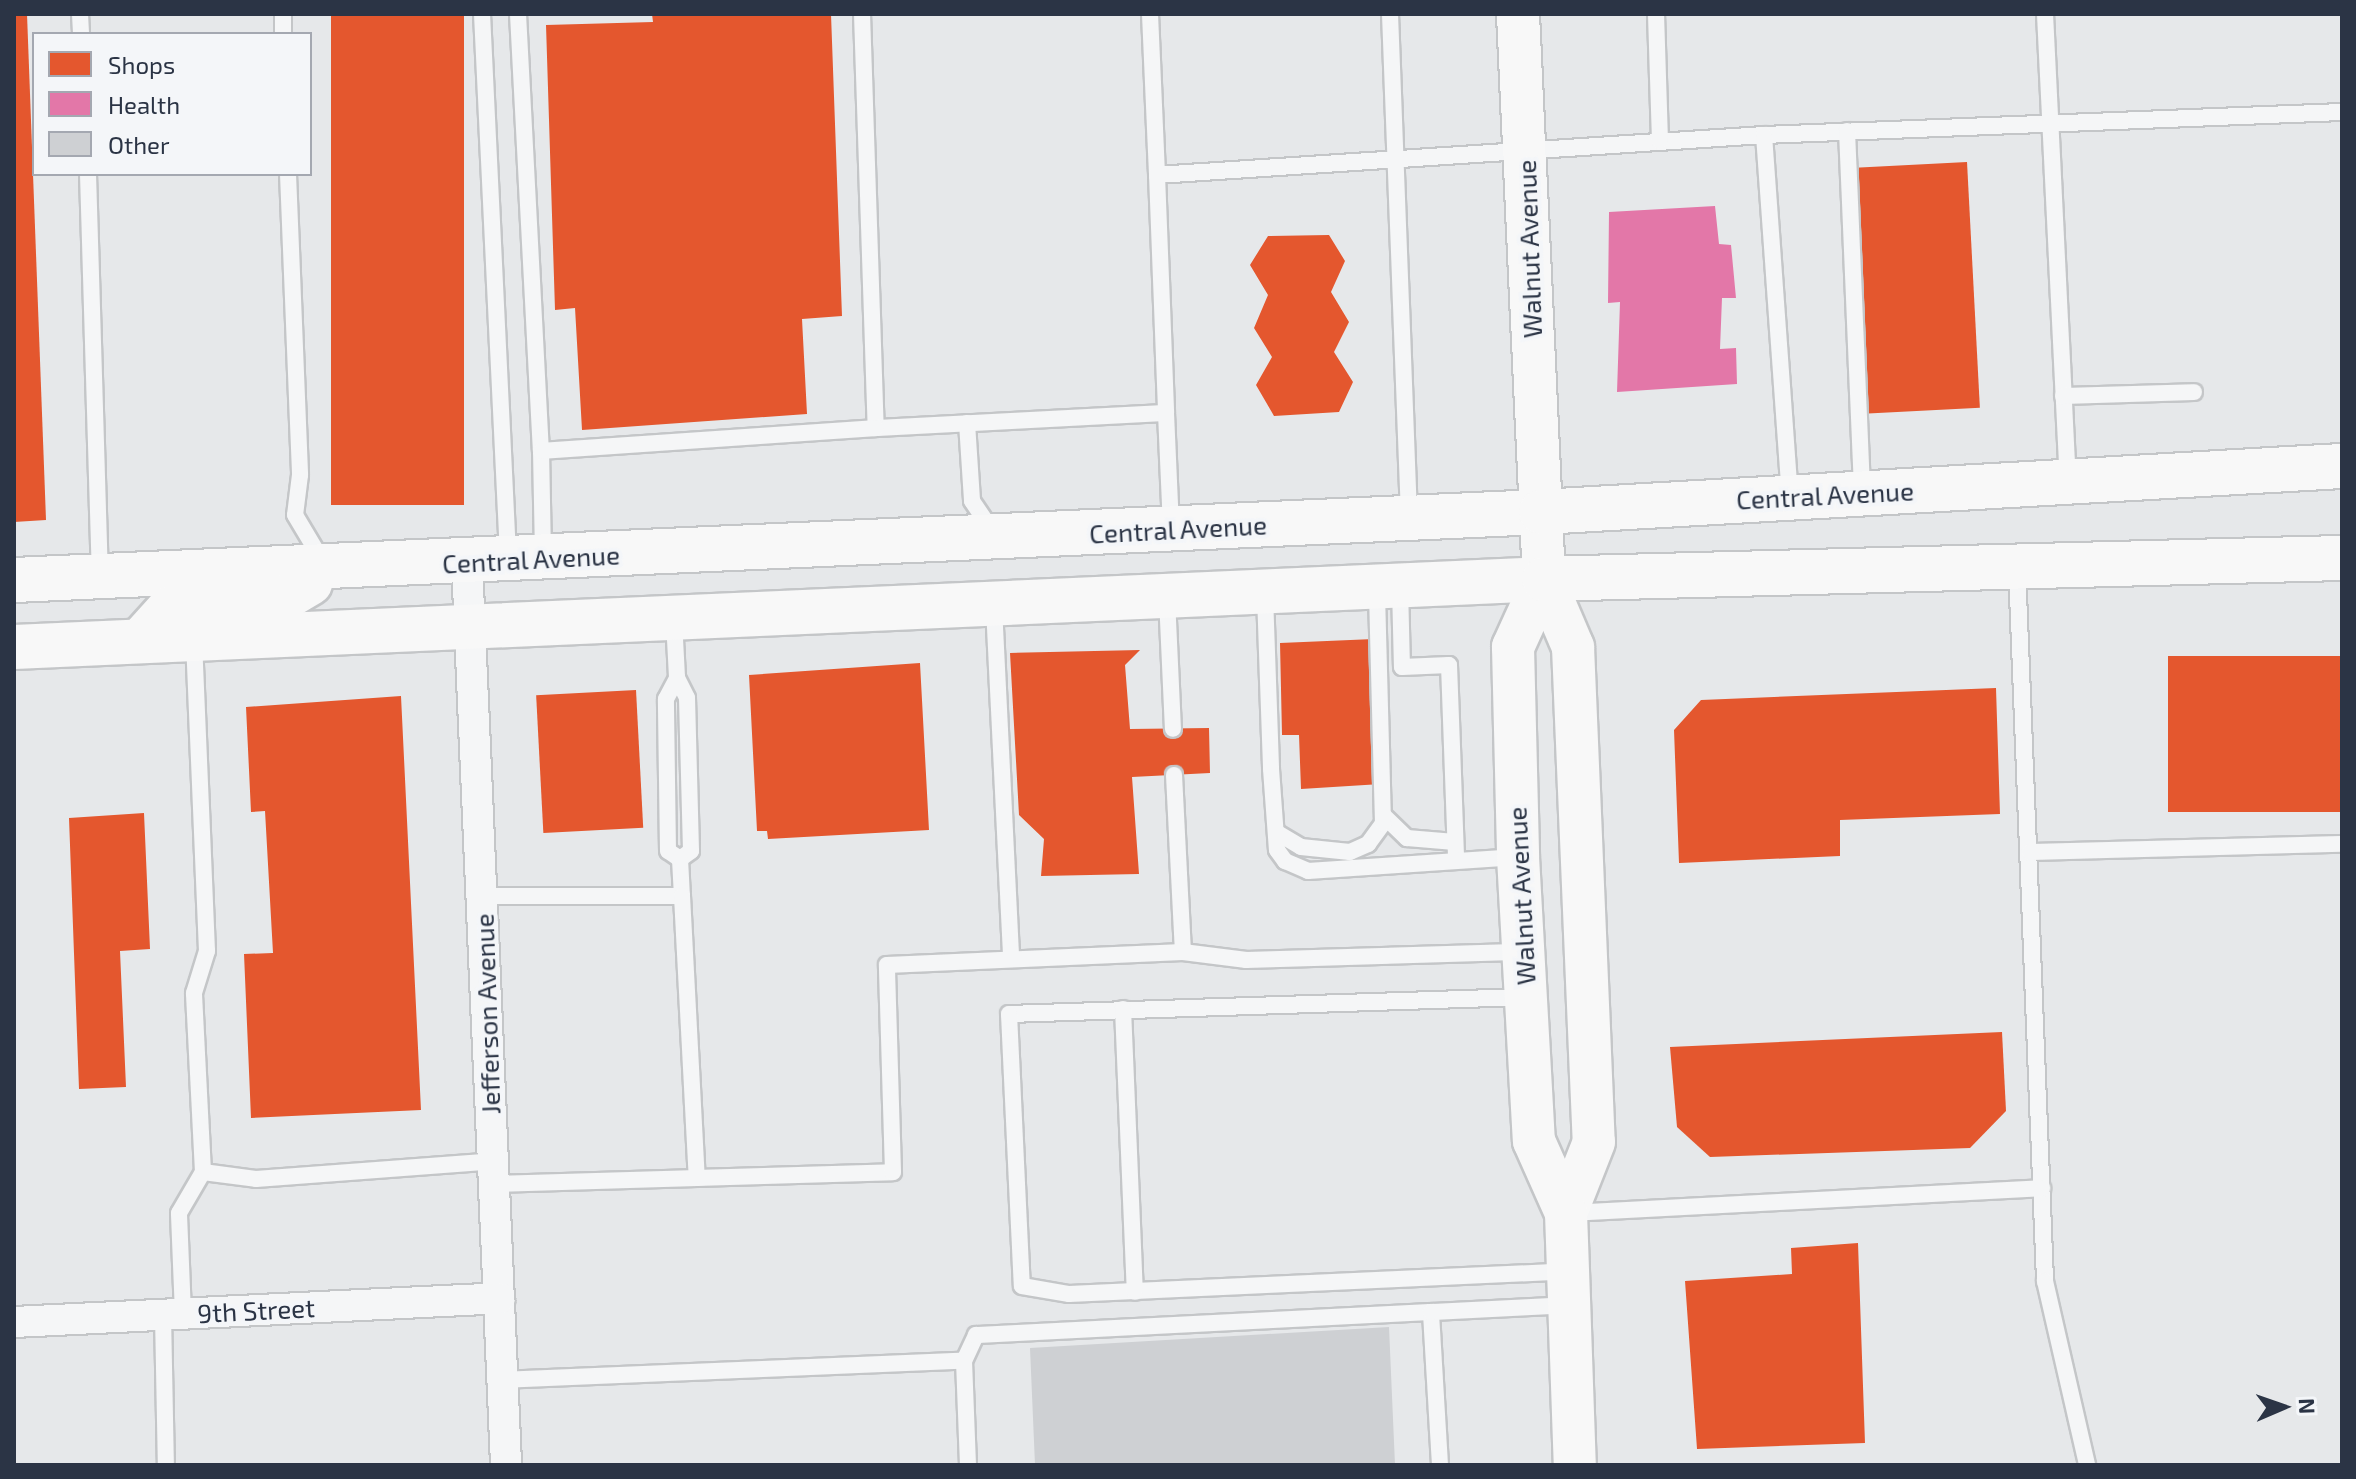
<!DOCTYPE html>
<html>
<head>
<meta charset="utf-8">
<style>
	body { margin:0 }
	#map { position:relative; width:2356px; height:1479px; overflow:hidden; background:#e6e8ea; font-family:"Exo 2",sans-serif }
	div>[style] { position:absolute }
	.shops>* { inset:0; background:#e4572e; transform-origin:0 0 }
	.health>* { inset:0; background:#e377a8 }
	.building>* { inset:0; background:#ced0d3 }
	.roads { filter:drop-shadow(2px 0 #c4c6c8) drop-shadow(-2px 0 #c4c6c8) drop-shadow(0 2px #c4c6c8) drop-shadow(0 -2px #c4c6c8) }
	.lane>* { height:16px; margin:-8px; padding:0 8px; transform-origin:8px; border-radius:8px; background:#f5f6f7 }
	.street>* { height:30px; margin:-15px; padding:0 15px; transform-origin:15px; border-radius:15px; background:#f5f6f7 }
	.secondary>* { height:42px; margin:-21px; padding:0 21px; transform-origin:21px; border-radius:21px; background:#f8f8f8 }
	.primary>* { height:44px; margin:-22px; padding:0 22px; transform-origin:22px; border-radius:22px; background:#f8f8f8 }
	span { translate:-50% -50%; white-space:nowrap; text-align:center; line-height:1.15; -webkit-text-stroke:8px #f4f6f9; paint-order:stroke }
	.street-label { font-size:26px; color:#2b3445 }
	.frame { position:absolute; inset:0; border:16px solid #2b3445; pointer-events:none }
	.legend { position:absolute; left:32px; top:32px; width:280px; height:144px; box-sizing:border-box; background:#f4f6f9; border:2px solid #a4a8b1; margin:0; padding:10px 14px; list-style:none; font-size:24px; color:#2b3445 }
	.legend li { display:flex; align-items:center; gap:16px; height:40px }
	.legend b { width:40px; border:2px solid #a4a8b1 }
	.north { position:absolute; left:2244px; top:1367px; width:80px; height:80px; -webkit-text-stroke:6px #f4f6f9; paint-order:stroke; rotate:88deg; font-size:22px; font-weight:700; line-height:32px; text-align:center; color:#2b3445 }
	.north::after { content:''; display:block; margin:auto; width:28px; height:36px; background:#2b3445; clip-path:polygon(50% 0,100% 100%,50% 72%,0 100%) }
</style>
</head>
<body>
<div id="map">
	<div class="shops">
		<i style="clip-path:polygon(14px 14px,27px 14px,46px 520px,14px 522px)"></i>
		<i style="left:331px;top:14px;width:133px;height:491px"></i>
		<i style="clip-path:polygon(652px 14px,831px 14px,842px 316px,802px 319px,807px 414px,582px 430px,575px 308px,555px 310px,546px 25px,653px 22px)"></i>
		<i style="left:1967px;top:162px;width:246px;height:112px;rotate:87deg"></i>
		<i style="clip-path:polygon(1329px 235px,1345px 261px,1331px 292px,1349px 322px,1334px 352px,1353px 382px,1339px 412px,1274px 416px,1256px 385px,1272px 357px,1254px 328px,1268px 295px,1250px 265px,1268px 236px)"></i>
		<i style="clip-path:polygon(1374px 639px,1381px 784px,1301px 789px,1299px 735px,1282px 735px,1280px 643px)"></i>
		<i style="clip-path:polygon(1140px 650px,1125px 665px,1130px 729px,1209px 728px,1210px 773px,1132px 777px,1139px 874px,1041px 876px,1044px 839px,1019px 815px,1010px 653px)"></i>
		<i style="left:2342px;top:656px;width:156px;height:174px;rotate:90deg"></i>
		<i style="clip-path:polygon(920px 663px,929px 830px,768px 839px,767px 831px,757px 831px,749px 675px)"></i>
		<i style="clip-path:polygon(1996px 688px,2000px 814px,1840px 820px,1840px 856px,1679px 863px,1674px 730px,1701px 700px)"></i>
		<i style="left:636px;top:690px;width:138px;height:100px;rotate:87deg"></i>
		<i style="clip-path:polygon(401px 696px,421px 1110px,251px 1118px,244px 954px,273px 953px,265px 811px,251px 812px,246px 707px)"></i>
		<i style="clip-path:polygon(144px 813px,150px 949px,120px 951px,126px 1087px,79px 1089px,69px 818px)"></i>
		<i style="clip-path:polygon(2002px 1032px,2006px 1111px,1970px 1148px,1710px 1157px,1677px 1127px,1670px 1047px)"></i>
		<i style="clip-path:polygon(1858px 1243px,1865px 1443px,1697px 1449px,1685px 1281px,1792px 1274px,1791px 1248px)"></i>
	</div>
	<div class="health">
		<i style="clip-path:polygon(1715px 206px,1719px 244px,1731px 245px,1736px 298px,1722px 298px,1720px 349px,1736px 348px,1737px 384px,1617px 392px,1620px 302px,1608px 303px,1609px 212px)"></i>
	</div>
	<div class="building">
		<i style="clip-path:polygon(1389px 1327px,1395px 1465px,1035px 1465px,1030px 1348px)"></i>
	</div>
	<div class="roads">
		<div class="lane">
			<i style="left:80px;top:14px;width:20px;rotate:87deg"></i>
			<i style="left:283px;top:14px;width:20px;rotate:90deg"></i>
			<i style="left:482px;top:14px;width:543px;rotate:87.25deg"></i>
			<i style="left:518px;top:14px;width:438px;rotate:87deg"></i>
			<i style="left:862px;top:14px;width:414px;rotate:88.1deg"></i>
			<i style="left:876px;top:428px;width:290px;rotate:-3deg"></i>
			<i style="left:1166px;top:413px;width:113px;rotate:87.5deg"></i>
			<i style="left:1150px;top:14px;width:161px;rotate:87.5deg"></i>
			<i style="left:1157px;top:175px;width:608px;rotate:-3.77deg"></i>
			<i style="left:1764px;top:135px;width:578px;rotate:-2.28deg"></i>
			<i style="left:1390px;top:14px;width:502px;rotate:87.83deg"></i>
			<i style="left:1656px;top:14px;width:127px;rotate:88.2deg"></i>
			<i style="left:2045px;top:14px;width:467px;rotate:87.2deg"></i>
			<i style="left:1847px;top:131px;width:362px;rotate:87.6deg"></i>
			<i style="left:1764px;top:135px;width:363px;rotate:85.9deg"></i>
			<i style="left:88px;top:174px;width:402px;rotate:88.3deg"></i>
			<i style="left:288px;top:174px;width:301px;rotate:87.7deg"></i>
			<i style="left:300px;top:475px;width:40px;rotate:97.1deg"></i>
			<i style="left:295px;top:515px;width:55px;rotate:59.2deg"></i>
			<i style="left:1157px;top:175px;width:238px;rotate:87.8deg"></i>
			<i style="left:2063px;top:396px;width:131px;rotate:-1.7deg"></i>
			<i style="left:967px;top:423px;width:78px;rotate:86.3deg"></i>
			<i style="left:972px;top:501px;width:36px;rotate:56deg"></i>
			<i style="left:543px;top:554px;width:103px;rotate:-91.1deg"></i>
			<i style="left:541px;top:451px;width:336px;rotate:-3.9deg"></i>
			<i style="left:2017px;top:568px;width:714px;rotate:87.75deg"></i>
			<i style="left:2045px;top:1281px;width:189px;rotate:77.1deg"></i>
			<i style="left:1400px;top:587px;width:80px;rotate:88.6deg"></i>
			<i style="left:1402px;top:667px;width:47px;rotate:-2.4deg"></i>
			<i style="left:1449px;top:665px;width:195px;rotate:87.9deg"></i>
			<i style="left:1265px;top:595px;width:174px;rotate:88deg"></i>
			<i style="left:1271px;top:769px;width:81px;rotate:85.8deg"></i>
			<i style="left:1277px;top:850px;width:14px;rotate:54deg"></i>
			<i style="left:1285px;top:861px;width:25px;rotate:23deg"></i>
			<i style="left:1308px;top:871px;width:210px;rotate:-3.8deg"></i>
			<i style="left:1167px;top:598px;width:131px;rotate:87.4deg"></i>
			<i style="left:994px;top:607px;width:350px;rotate:87.2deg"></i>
			<i style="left:674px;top:620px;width:58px;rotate:87deg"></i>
			<i style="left:677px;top:678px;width:22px;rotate:63deg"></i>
			<i style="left:687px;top:698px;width:153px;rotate:88.5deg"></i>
			<i style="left:691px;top:851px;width:14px;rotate:144deg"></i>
			<i style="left:680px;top:859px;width:14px;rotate:-146deg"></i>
			<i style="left:668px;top:851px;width:152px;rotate:-90.8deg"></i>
			<i style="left:666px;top:699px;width:24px;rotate:-62deg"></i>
			<i style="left:1174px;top:775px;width:177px;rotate:87.1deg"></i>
			<i style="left:1384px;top:816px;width:32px;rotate:44deg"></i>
			<i style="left:1407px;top:838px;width:48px;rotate:4.8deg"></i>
			<i style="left:1276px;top:832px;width:29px;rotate:31deg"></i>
			<i style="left:1301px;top:847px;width:49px;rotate:5.8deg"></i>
			<i style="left:1350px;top:852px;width:20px;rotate:-24deg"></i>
			<i style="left:1368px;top:844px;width:26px;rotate:-54deg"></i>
			<i style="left:1383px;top:823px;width:234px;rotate:-91.5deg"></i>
			<i style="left:2030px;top:852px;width:312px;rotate:-1.5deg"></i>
			<i style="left:680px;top:859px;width:37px;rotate:87deg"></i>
			<i style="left:482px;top:896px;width:200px"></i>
			<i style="left:682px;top:896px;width:282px;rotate:87deg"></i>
			<i style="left:1524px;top:997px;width:515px;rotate:178.11deg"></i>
			<i style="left:1009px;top:1014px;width:272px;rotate:87.3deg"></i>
			<i style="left:1022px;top:1286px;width:48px;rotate:9.7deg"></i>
			<i style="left:1069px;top:1294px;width:500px;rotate:-2.6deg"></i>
			<i style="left:1123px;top:1009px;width:283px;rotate:87.6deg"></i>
			<i style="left:203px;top:1172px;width:53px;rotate:7.5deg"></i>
			<i style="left:256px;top:1179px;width:238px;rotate:-4.3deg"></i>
			<i style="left:494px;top:1184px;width:399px;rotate:-1.7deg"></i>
			<i style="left:893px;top:1172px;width:207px;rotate:-91.7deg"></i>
			<i style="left:887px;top:965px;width:296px;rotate:-2.5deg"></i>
			<i style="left:1183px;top:952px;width:64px;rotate:7.2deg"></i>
			<i style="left:1246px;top:960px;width:277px;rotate:-1.7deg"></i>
			<i style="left:1568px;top:1213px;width:475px;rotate:-3deg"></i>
			<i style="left:183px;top:1314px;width:101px;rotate:-92.3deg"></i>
			<i style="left:179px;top:1213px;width:48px;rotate:-59.7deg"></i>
			<i style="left:203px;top:1172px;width:179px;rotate:-92.9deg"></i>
			<i style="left:194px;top:993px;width:44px;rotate:-72.8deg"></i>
			<i style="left:207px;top:951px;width:311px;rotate:-92.4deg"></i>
			<i style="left:163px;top:1315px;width:150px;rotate:88.9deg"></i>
			<i style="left:502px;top:1380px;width:462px;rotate:-2.4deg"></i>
			<i style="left:968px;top:1465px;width:104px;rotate:-92.2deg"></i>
			<i style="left:964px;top:1361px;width:29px;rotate:-65deg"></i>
			<i style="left:976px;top:1335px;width:456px;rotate:-2.9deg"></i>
			<i style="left:1440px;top:1465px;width:153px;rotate:-93.4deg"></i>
			<i style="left:1431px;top:1312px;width:137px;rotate:-2.9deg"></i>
		</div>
		<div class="street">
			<i style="left:467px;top:563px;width:903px;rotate:87.52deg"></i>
			<i style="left:14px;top:1322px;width:486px;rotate:-2.8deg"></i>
		</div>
		<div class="secondary">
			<i style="left:1518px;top:14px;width:566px;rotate:87.37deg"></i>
			<i style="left:1544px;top:579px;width:74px;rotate:66.9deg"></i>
			<i style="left:1573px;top:647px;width:495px;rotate:87.6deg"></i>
			<i style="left:1594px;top:1142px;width:76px;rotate:111.5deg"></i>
			<i style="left:1544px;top:579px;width:75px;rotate:114.5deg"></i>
			<i style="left:1513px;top:647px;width:210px;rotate:88.6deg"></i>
			<i style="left:1518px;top:857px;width:284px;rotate:86.8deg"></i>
			<i style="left:1534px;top:1141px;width:79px;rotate:66deg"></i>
			<i style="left:1566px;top:1213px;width:252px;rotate:88deg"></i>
		</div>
		<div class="primary">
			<i style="left:14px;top:580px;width:1529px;rotate:-2.55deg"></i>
			<i style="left:1541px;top:512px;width:802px;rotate:-3.29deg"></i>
			<i style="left:140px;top:641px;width:43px;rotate:-47.8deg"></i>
			<i style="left:169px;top:609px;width:119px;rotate:-5.8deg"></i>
			<i style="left:287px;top:597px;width:27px;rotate:-31deg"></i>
			<i style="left:14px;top:647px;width:1532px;rotate:-2.54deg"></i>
			<i style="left:1544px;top:579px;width:798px;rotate:-1.51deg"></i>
		</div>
	</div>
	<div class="street-label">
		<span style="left:1529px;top:249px;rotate:-92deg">Walnut Avenue</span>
		<span style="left:1825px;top:495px;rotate:-3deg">Central Avenue</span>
		<span style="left:1178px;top:529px;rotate:-3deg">Central Avenue</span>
		<span style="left:531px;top:559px;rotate:-3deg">Central Avenue</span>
		<span style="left:1521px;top:896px;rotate:-93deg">Walnut Avenue</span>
		<span style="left:487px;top:1014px;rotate:-92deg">Jefferson Avenue</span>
		<span style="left:256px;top:1310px;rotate:-3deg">9th Street</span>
	</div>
	<div class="frame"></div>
	<ul class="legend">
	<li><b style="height:22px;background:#e4572e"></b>Shops</li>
	<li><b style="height:22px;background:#e377a8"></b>Health</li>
	<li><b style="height:22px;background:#ced0d3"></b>Other</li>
	</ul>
	<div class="north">N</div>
</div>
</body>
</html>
